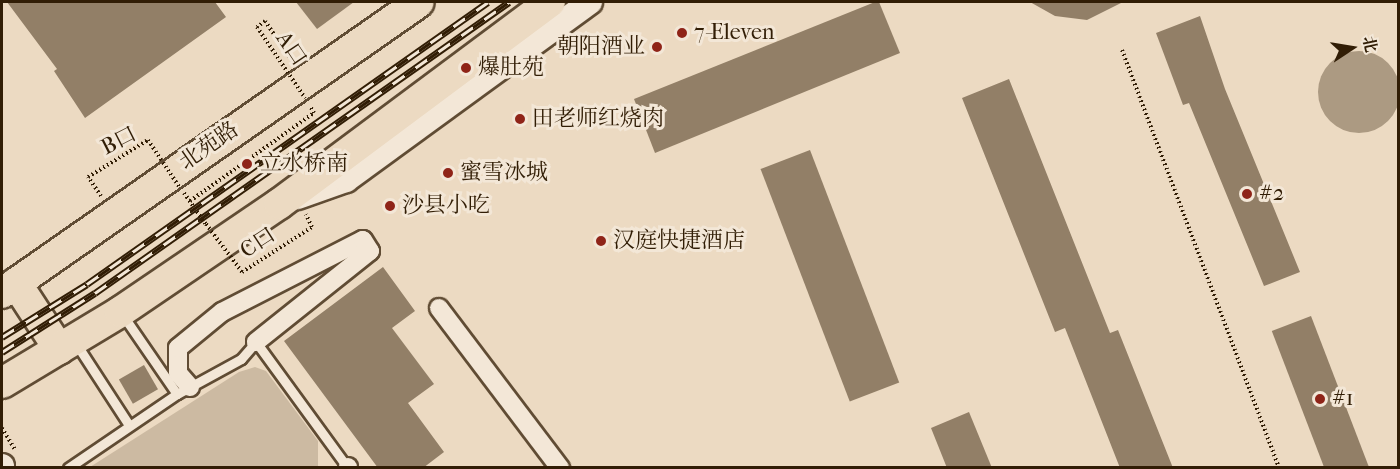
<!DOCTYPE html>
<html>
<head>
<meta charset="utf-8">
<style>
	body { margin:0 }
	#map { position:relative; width:1400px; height:469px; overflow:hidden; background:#ecdac2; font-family:"IM FELL French Canon","Noto Serif SC",serif }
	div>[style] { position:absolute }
	.green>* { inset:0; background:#ccbaa2 }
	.water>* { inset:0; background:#ac9a82 }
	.round { border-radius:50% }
	.building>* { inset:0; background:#927f67; transform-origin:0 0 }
	.path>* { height:4px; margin-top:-2px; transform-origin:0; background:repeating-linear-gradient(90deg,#311d05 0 1.5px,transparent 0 4.5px) }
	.roads { filter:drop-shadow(2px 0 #604c34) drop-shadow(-2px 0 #604c34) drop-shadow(0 2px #604c34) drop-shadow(0 -2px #604c34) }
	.service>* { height:9px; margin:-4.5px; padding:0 4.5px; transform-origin:4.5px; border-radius:4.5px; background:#f3e7d7 }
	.minor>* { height:18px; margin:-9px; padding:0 9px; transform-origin:9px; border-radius:9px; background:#f3e7d7 }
	.tertiary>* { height:24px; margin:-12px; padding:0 12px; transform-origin:12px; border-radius:12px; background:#f3e7d7 }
	.primary>* { height:30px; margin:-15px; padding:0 15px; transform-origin:15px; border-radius:15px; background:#ecdac2 }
	.rail>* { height:7px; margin-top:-3.5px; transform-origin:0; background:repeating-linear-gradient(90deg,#f3e7d7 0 14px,#311d05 0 28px); box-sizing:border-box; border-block:2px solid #311d05 }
	.path-bridge>* { height:4px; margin-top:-2px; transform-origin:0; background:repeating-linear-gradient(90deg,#311d05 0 1.5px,transparent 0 4.5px) }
	.dots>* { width:16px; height:16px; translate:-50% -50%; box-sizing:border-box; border:3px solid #f3e7d7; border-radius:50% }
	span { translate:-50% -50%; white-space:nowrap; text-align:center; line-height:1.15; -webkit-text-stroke:6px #f3e7d7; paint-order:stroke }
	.poi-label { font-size:22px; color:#311d05 }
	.left { translate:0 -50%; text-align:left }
	.right { translate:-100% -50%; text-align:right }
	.street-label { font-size:22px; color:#311d05 }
	.frame { position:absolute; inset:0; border:3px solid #311d05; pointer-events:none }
	.north { position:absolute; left:1322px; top:18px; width:60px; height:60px; -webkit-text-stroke:4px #f3e7d7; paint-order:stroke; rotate:78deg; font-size:16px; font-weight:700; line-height:24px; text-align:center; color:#311d05 }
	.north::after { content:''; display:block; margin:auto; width:21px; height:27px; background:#311d05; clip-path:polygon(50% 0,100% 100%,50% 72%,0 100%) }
</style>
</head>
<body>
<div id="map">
	<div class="green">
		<i style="clip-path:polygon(255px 367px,266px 371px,318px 441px,318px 467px,90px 467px,239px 372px)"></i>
	</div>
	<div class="water">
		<i class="round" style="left:1318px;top:51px;width:82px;height:82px"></i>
	</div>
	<div class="building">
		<i style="clip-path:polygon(7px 2px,215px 2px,226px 17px,85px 118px,54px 71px,57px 69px)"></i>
		<i style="clip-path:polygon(296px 2px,354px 2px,317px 29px)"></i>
		<i style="clip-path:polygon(875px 2px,879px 2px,900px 53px,655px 153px,634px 99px)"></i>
		<i style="clip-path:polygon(1030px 2px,1123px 2px,1087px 20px,1055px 16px)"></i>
		<i style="clip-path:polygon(1200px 16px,1225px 89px,1300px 272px,1264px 286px,1189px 103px,1183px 105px,1156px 33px)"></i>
		<i style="clip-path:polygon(1009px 79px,1110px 333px,1118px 330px,1173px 468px,1120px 468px,1065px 328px,1055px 332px,962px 98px)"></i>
		<i style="left:810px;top:150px;width:249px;height:53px;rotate:69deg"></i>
		<i style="clip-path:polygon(383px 267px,415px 311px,392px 328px,434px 384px,408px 403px,444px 452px,423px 468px,378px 468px,284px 341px)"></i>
		<i style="left:1311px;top:316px;width:163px;height:42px;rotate:69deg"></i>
		<i style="left:144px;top:365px;width:28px;height:29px;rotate:60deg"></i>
		<i style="clip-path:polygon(969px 412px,992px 468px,947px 468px,931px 428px)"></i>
	</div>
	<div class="path">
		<i style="left:1122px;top:50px;width:447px;rotate:69.4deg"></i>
		<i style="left:286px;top:52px;width:11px;rotate:52deg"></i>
		<i style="left:184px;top:193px;width:38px;rotate:55deg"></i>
		<i style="left:101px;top:196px;width:23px;rotate:-124deg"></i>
		<i style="left:88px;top:177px;width:70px;rotate:-31.7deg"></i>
		<i style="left:190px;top:201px;width:152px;rotate:-35.4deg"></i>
		<i style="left:314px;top:113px;width:8px;rotate:-120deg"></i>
		<i style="left:242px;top:272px;width:83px;rotate:-32.7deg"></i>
		<i style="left:312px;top:227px;width:14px;rotate:-115deg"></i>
		<i style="left:2px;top:428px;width:26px;rotate:59deg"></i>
	</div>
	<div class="roads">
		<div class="service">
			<i style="left:122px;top:314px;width:97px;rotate:55.5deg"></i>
			<i style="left:75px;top:342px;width:99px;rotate:57deg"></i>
			<i style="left:68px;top:468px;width:132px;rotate:-34.2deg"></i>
			<i style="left:177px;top:394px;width:73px;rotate:-28.7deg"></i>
			<i style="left:241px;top:359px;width:23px;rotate:-49deg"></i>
			<i style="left:256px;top:342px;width:156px;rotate:53.9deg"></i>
		</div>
		<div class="minor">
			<i style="left:439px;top:308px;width:201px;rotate:52.9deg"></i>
			<i style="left:190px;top:387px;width:18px;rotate:-131deg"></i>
			<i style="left:178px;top:373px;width:25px;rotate:-90deg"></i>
			<i style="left:178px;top:348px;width:57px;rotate:-39.3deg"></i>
			<i style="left:222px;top:312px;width:158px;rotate:-27.1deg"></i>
			<i style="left:363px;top:240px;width:13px;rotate:58deg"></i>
			<i style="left:370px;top:251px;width:146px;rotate:141.4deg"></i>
			<i style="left:348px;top:467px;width:1px;rotate:90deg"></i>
		</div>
		<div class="tertiary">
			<i style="left:298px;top:197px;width:51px;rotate:-19.5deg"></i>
			<i style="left:346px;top:180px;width:302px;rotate:-36.1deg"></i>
			<i style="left:2px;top:466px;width:2px;rotate:90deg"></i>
		</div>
		<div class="primary">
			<i style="left:16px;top:283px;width:79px;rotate:56.9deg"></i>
			<i style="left:2px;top:293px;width:508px;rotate:-34.91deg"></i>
			<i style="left:2px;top:383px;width:138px;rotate:-31deg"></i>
			<i style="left:120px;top:312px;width:192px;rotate:-34.2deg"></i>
			<i style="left:279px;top:204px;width:338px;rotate:-36.7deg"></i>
		</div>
	</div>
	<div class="rail">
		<i style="left:2px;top:337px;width:100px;rotate:-31.9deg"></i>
		<i style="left:87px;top:284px;width:490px;rotate:-35.1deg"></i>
		<i style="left:2px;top:352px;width:110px;rotate:-32.4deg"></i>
		<i style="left:95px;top:293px;width:506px;rotate:-35.1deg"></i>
	</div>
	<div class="path-bridge">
		<i style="left:286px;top:52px;width:37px;rotate:-124deg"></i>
		<i style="left:265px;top:21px;width:10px;rotate:143deg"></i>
		<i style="left:257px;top:27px;width:86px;rotate:55.9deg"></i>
		<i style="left:148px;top:140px;width:58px;rotate:56.3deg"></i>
		<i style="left:206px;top:224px;width:60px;rotate:53.1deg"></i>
	</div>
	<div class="dots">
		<i style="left:682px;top:33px;background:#8f2418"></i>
		<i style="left:657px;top:47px;background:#8f2418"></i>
		<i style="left:466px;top:68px;background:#8f2418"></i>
		<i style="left:520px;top:119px;background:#8f2418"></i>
		<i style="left:247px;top:164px;background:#8f2418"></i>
		<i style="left:448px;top:173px;background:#8f2418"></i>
		<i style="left:1247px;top:194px;background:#8f2418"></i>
		<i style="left:390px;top:206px;background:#8f2418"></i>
		<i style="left:601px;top:241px;background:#8f2418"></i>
		<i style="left:1320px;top:399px;background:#8f2418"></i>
	</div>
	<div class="poi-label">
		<span class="left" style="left:694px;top:33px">7-Eleven</span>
		<span class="right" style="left:645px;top:47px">朝阳酒业</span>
		<span class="left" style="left:478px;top:68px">爆肚苑</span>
		<span class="left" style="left:532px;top:119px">田老师红烧肉</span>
		<span class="left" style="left:260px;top:164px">立水桥南</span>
		<span class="left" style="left:460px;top:173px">蜜雪冰城</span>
		<span class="left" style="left:1259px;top:194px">#2</span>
		<span class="left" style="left:402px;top:206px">沙县小吃</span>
		<span class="left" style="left:613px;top:241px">汉庭快捷酒店</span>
		<span class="left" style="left:1332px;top:399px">#1</span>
	</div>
	<div class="street-label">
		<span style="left:291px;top:49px;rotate:56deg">A口</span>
		<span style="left:119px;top:141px;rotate:-27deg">B口</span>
		<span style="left:209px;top:146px;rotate:-35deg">北苑路</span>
		<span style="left:258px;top:243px;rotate:-33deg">C口</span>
	</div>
	<div class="frame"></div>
	<div class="north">北</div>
</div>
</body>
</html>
